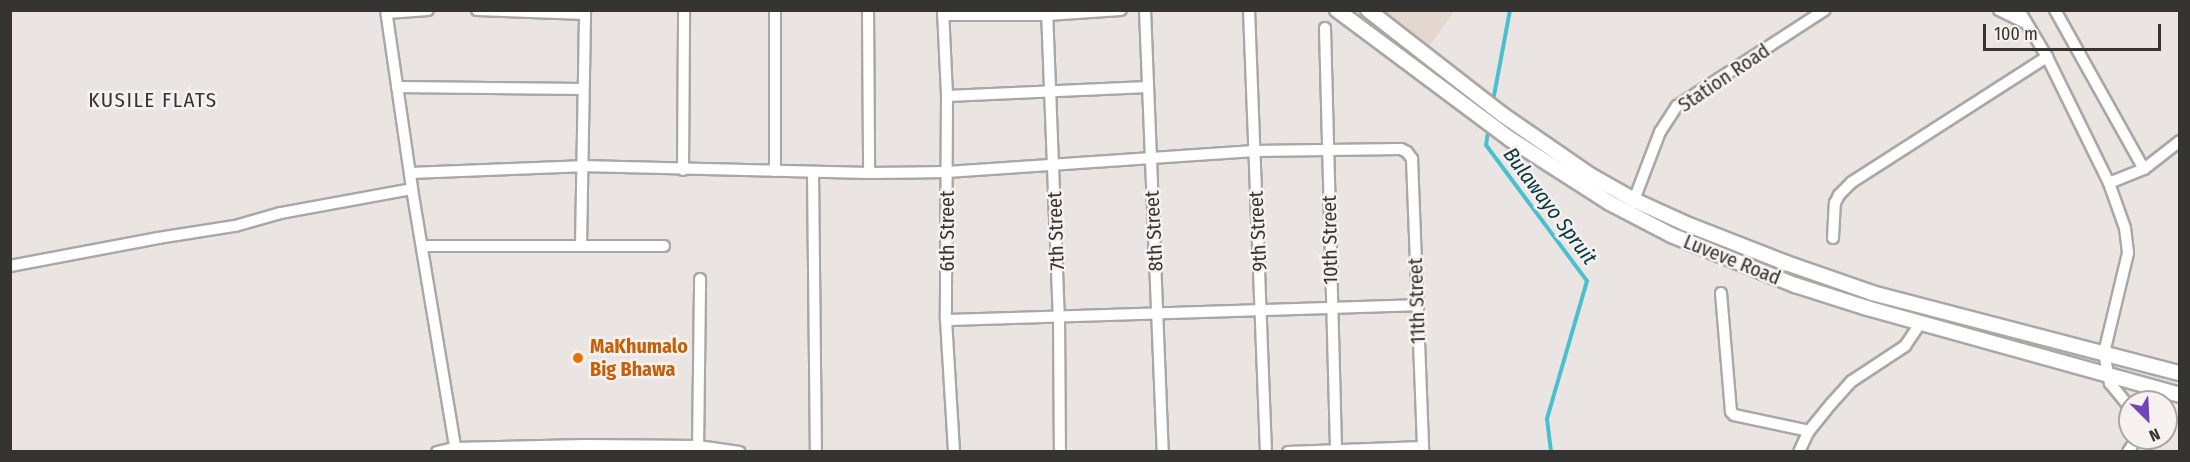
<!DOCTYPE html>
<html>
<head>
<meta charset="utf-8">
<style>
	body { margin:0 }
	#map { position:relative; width:2190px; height:462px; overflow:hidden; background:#eae5e2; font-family:"Fira Sans Condensed",sans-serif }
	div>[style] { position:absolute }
	.built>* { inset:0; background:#e4d7d0 }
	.stream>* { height:4px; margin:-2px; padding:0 2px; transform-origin:2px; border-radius:2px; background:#49c0cf }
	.roads { filter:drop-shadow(2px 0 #aba7a4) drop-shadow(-2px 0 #aba7a4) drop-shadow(0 2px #aba7a4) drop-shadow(0 -2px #aba7a4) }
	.minor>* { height:10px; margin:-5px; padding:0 5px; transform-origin:5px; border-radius:5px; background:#fff }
	.tertiary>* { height:14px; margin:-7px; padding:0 7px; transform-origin:7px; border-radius:7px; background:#fff }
	.dots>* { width:16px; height:16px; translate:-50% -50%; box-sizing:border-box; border:3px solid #f7f2ef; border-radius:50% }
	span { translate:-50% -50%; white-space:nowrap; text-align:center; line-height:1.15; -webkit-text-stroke:5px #f7f2ef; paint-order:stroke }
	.street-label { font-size:20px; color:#363433 }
	.food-label { font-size:20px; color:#c56008; font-weight:700 }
	.left { translate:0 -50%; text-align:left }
	.neighbourhood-label { font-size:21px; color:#363433; letter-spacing:1.5px }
	.water-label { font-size:21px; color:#00383f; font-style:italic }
	.frame { position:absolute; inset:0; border:12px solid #363433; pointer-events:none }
	.north { position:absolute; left:2118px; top:390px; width:60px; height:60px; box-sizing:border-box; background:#f7f2ef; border:2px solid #aaa6a4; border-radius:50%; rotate:156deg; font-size:16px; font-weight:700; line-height:24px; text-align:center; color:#363433 }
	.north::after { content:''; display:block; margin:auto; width:21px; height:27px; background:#7344bb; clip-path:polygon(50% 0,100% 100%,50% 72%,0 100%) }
	.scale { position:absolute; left:1983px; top:24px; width:178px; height:27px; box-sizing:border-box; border:3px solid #363433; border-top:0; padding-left:8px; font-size:18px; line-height:21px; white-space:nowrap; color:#363433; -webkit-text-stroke:4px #f7f2ef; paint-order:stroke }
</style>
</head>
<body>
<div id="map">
	<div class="built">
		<i style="clip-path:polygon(1373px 11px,1454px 11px,1426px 51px)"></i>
	</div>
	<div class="stream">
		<i style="left:1493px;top:101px;width:93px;rotate:-79.4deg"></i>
		<i style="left:1489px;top:126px;width:19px;rotate:99deg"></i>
		<i style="left:1486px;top:145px;width:169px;rotate:53.4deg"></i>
		<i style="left:1587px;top:281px;width:144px;rotate:106.2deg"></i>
		<i style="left:1547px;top:419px;width:33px;rotate:83deg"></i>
	</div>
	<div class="roads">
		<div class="minor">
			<i style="left:386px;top:10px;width:181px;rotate:81.7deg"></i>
			<i style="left:412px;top:189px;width:267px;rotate:80.5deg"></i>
			<i style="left:477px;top:10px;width:108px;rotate:2.1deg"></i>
			<i style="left:775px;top:10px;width:161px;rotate:90deg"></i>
			<i style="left:868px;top:10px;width:163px;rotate:89.6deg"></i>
			<i style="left:943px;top:10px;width:86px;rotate:87.3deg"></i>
			<i style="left:947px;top:96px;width:224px;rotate:90.3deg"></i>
			<i style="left:946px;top:320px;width:132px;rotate:86.5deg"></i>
			<i style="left:1047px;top:10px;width:306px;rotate:87.8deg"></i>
			<i style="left:1059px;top:316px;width:136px;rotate:89.6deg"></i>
			<i style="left:1145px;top:10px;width:442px;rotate:87.7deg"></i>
			<i style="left:1249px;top:10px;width:442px;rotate:87.8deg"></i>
			<i style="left:1999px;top:10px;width:30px;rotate:26deg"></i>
			<i style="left:2019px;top:10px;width:55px;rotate:59.2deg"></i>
			<i style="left:2047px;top:57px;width:140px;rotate:63.8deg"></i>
			<i style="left:2109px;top:183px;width:48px;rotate:70.4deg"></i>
			<i style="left:2125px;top:228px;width:25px;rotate:83deg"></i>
			<i style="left:2128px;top:253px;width:103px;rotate:103.5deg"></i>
			<i style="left:2104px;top:353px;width:31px;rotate:79deg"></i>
			<i style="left:2110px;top:383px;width:32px;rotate:51deg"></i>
			<i style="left:2055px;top:10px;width:182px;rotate:60.8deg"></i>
			<i style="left:387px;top:13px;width:41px;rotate:-4.2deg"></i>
			<i style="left:943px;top:15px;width:104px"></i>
			<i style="left:1047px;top:15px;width:74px;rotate:-3.9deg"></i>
			<i style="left:1325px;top:28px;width:424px;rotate:88.5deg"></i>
			<i style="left:397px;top:87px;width:186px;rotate:0.6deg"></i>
			<i style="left:947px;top:96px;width:201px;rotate:-2.6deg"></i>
			<i style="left:683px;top:170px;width:160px;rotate:-89.6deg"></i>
			<i style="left:813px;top:172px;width:280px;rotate:89.4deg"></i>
			<i style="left:410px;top:173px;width:171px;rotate:-2.3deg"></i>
			<i style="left:581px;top:166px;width:288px;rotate:1.4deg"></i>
			<i style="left:869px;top:173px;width:78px;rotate:-0.7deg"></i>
			<i style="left:947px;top:172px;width:308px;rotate:-3.9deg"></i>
			<i style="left:1254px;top:151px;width:147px;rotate:-0.8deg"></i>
			<i style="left:1401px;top:149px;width:7px;rotate:27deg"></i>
			<i style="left:1407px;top:152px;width:9px;rotate:54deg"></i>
			<i style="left:1412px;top:159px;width:293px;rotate:87.8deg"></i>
			<i style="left:2109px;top:183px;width:38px;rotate:-22deg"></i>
			<i style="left:2144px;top:169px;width:46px;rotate:-37.9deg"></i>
			<i style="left:1634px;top:200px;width:73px;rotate:-69.1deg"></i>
			<i style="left:1660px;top:132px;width:31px;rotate:-57deg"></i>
			<i style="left:1677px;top:106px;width:176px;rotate:-33deg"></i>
			<i style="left:1833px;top:238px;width:35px;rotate:-87deg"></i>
			<i style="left:1835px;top:203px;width:9px;rotate:-63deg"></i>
			<i style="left:1839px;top:195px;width:18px;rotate:-45deg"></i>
			<i style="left:1852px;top:182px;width:232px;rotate:-32.7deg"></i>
			<i style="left:422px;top:246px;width:242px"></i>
			<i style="left:581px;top:246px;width:236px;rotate:-89deg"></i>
			<i style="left:10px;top:266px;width:151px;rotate:-10.7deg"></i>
			<i style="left:158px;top:238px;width:78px;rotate:-8.9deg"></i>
			<i style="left:235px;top:226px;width:48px;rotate:-15.8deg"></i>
			<i style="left:281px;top:213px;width:133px;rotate:-10.4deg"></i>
			<i style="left:1721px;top:293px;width:119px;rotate:85.2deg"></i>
			<i style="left:1731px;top:412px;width:4px;rotate:45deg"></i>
			<i style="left:1734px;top:415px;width:77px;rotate:12deg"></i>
			<i style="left:946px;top:320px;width:472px;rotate:-1.8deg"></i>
			<i style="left:698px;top:451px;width:172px;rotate:-89.3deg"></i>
			<i style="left:437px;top:452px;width:18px;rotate:-13deg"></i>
			<i style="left:455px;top:448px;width:130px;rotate:-1.3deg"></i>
			<i style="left:585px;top:445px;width:113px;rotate:0.5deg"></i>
			<i style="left:698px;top:446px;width:42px;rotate:8.1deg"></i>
			<i style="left:1288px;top:452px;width:135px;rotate:-2.1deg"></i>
			<i style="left:1799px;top:452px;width:23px;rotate:-65deg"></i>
			<i style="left:1809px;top:431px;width:35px;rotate:-51deg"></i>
			<i style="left:1831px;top:404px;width:31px;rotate:-48deg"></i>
			<i style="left:1852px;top:381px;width:64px;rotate:-33.4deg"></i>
			<i style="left:1905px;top:346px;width:25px;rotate:-56deg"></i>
			<i style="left:2128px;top:452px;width:17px;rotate:-57deg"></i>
		</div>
		<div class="tertiary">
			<i style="left:1337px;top:10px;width:216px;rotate:36.7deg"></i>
			<i style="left:1510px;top:139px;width:117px;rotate:32.7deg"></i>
			<i style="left:1608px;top:202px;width:71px;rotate:27.6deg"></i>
			<i style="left:1671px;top:235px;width:134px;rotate:22deg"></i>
			<i style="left:1795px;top:285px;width:76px;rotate:17.7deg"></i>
			<i style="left:1867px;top:308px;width:325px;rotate:15.5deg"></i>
			<i style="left:1368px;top:10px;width:171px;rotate:37.9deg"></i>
			<i style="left:1503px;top:115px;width:106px;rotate:34.6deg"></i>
			<i style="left:1590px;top:175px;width:51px;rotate:29.6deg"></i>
			<i style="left:1634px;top:200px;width:55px;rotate:24.7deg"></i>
			<i style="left:1684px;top:223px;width:110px;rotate:21.4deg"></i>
			<i style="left:1786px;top:263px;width:91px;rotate:19.2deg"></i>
			<i style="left:1872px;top:293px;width:318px;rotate:14.6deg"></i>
		</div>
	</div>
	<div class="dots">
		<i style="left:578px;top:358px;background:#e8710a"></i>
	</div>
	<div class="street-label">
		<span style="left:1724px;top:78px;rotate:-34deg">Station Road</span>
		<span style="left:947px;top:231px;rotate:-90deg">6th Street</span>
		<span style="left:1056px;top:231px;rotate:-92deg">7th Street</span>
		<span style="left:1154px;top:231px;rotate:-93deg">8th Street</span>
		<span style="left:1258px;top:231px;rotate:-93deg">9th Street</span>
		<span style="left:1330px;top:240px;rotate:-91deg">10th Street</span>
		<span style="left:1732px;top:260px;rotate:22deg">Luveve Road</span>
		<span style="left:1417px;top:301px;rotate:-92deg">11th Street</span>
	</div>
	<div class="food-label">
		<span class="left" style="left:590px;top:358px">MaKhumalo<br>Big Bhawa</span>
	</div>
	<div class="neighbourhood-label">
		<span style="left:153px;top:100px">KUSILE FLATS</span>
	</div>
	<div class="water-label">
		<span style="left:1550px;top:206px;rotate:53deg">Bulawayo Spruit</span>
	</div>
	<div class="frame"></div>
	<div class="north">N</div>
	<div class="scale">100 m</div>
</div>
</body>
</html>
